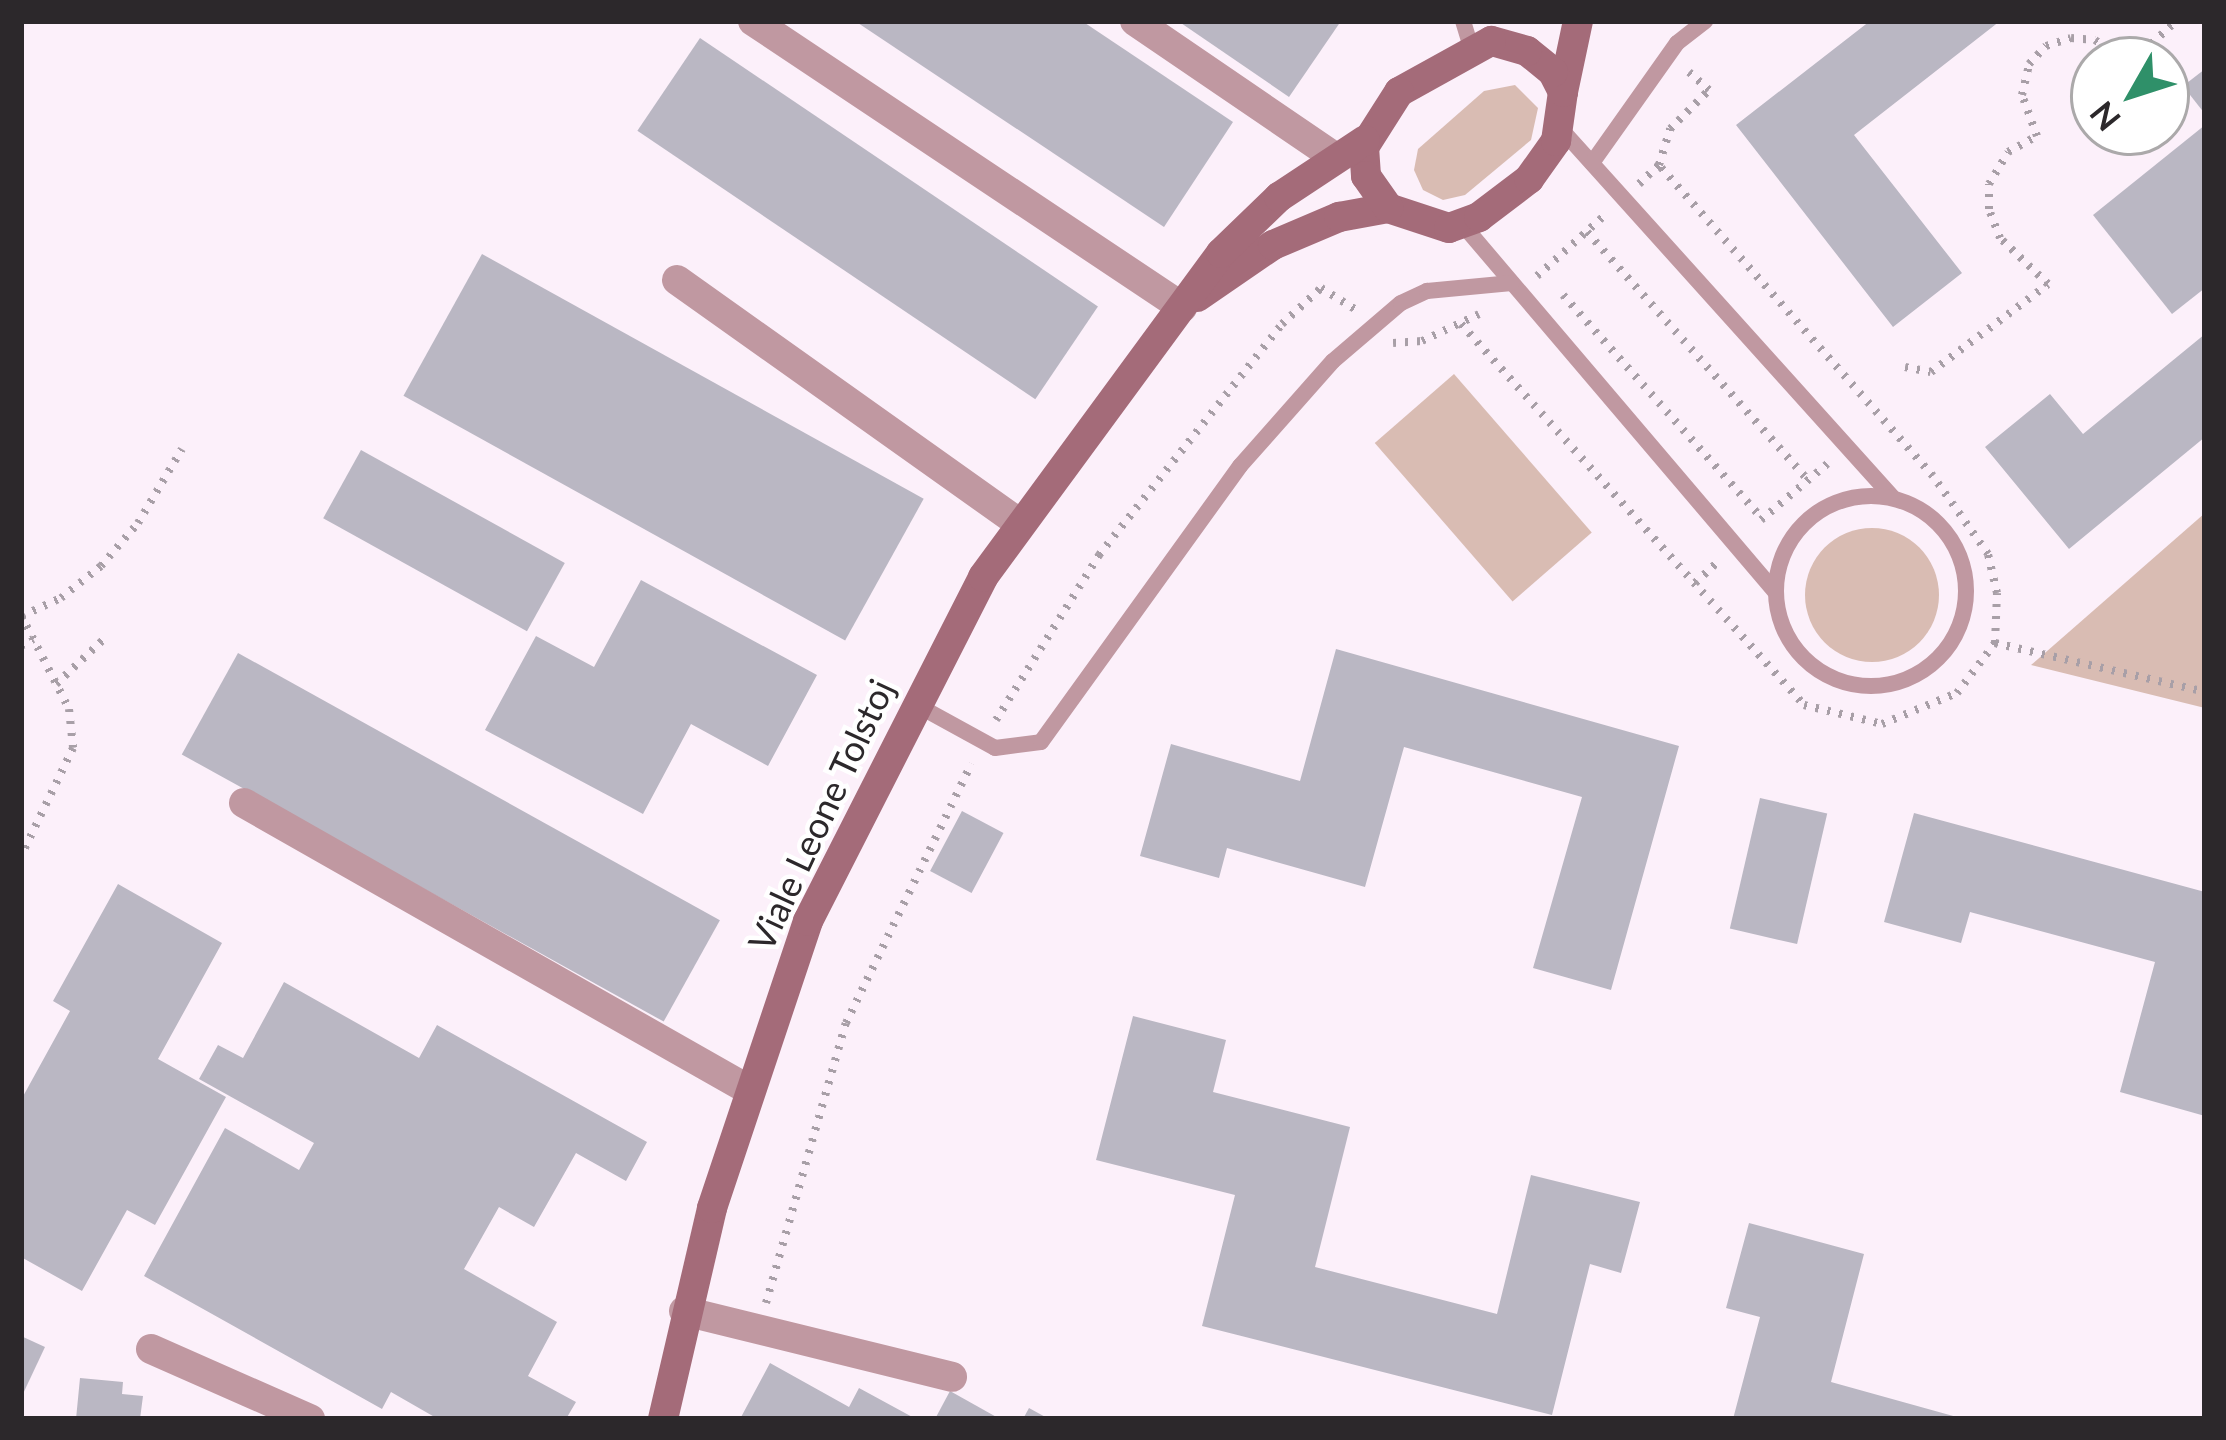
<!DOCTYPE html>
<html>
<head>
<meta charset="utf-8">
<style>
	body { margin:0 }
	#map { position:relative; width:2226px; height:1440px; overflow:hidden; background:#fcf0fa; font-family:Lato,sans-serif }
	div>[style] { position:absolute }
	.green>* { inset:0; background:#d9bcb3; transform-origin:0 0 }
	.round { border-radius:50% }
	.building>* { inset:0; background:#bab7c3; transform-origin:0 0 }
	.path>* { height:8px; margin-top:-4px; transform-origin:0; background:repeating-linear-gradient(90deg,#a89fa7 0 3px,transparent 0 12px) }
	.lane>* { height:16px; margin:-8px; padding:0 8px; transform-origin:8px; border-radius:8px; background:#c098a1 }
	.lane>.ring { margin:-8px; padding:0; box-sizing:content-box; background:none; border:16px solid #c098a1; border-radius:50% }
	.street>* { height:30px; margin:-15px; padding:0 15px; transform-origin:15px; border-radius:15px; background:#c098a1 }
	.secondary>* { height:30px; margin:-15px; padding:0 15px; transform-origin:15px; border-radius:15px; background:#a46b79 }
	span { translate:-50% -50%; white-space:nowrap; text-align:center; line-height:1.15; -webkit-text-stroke:9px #fff; paint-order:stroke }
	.street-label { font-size:36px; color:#2c282b }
	.frame { position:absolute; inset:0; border:24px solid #2c282b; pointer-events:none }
	.north { position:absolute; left:2070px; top:36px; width:120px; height:120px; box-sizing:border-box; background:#fff; border:3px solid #aba9aa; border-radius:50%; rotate:231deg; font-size:33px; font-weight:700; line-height:48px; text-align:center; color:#2c282b }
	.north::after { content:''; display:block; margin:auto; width:42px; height:54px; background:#2f9069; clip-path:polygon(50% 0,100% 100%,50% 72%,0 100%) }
</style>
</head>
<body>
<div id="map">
	<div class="green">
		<i style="clip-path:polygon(1515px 85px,1538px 108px,1531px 140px,1465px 195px,1443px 200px,1423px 190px,1414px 170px,1418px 149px,1484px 91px)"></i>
		<i style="left:1454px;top:374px;width:210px;height:105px;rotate:49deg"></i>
		<i style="clip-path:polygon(2205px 513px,2205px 708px,2031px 665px)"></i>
		<i class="round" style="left:1805px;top:528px;width:134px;height:134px"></i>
	</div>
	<div class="building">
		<i style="clip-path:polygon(855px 21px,1082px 21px,1233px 122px,1164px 227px)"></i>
		<i style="clip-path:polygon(1178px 21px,1341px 21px,1289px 97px)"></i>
		<i style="clip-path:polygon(1870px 21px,2000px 21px,1854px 135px,1962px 273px,1893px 327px,1736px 125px)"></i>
		<i style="left:700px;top:38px;width:480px;height:112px;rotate:34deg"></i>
		<i style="clip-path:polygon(2205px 69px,2205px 114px,2183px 86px)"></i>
		<i style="clip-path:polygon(2205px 125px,2205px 288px,2172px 314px,2093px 215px)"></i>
		<i style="left:482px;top:254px;width:505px;height:162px;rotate:29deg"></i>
		<i style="clip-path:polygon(2205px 334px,2205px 437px,2069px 549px,1985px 447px,2050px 394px,2083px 434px)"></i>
		<i style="left:361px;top:450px;width:233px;height:78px;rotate:29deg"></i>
		<i style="clip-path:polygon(641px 580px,817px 675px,768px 766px,691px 724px,643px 814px,485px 730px,536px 636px,594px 667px)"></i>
		<i style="clip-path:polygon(1336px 649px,1679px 746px,1611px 990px,1533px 968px,1582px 797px,1404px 747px,1365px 887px,1227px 848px,1219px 878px,1140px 856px,1171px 744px,1300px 781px)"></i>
		<i style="left:238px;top:653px;width:551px;height:116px;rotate:29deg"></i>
		<i style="left:1760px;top:798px;width:69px;height:134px;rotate:13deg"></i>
		<i style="left:962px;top:811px;width:47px;height:68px;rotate:28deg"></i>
		<i style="clip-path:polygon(1914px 813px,2205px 892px,2205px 1116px,2120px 1092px,2155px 962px,1970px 912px,1961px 943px,1884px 922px)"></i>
		<i style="clip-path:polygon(118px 884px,222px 943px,158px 1059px,226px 1097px,155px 1225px,127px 1210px,82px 1291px,21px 1257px,21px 1100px,70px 1011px,53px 1001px)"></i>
		<i style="clip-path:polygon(284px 982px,419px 1058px,437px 1025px,647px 1142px,626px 1181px,576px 1153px,534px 1227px,499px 1207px,464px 1269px,557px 1322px,528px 1376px,576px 1402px,566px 1419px,438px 1419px,391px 1392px,382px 1409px,144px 1276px,225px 1128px,299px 1170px,314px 1143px,199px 1079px,218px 1045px,243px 1058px)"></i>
		<i style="clip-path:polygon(1133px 1016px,1226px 1040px,1213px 1092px,1350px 1127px,1315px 1267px,1497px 1314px,1531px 1175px,1640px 1202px,1621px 1273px,1590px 1264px,1552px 1415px,1202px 1326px,1235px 1195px,1096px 1160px)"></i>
		<i style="clip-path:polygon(1749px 1223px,1864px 1254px,1831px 1382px,1964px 1419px,1733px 1419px,1760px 1317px,1726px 1308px)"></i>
		<i style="clip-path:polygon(21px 1336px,45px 1347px,21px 1398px)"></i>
		<i style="clip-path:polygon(770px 1363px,849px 1407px,859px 1388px,916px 1419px,740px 1419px)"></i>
		<i style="clip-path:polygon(80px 1378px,123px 1382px,122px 1394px,143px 1396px,140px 1419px,76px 1419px)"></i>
		<i style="clip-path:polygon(950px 1391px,1000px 1419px,935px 1419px)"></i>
		<i style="clip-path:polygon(1029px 1408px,1049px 1419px,1023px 1419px)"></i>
	</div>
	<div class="path">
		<i style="left:2134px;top:60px;width:57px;rotate:-42.9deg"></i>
		<i style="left:1639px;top:184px;width:28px;rotate:-44deg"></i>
		<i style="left:1659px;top:165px;width:38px;rotate:-73deg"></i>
		<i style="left:1670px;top:129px;width:55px;rotate:-45deg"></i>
		<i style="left:1709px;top:90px;width:27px;rotate:-138deg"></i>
		<i style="left:1587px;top:232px;width:334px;rotate:48.3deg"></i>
		<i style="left:1537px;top:276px;width:93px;rotate:-41.9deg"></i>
		<i style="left:1563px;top:295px;width:299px;rotate:48.3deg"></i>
		<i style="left:1461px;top:324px;width:513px;rotate:48deg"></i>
		<i style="left:1804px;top:705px;width:80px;rotate:13.7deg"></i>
		<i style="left:1882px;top:724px;width:81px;rotate:-22.5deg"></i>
		<i style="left:1957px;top:693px;width:63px;rotate:-52.8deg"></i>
		<i style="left:1995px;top:643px;width:50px;rotate:-87.7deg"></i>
		<i style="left:1997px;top:593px;width:40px;rotate:-103deg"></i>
		<i style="left:1988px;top:554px;width:95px;rotate:-125.2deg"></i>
		<i style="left:1933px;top:476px;width:414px;rotate:-131.4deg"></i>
		<i style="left:1393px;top:343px;width:29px;rotate:-4deg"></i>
		<i style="left:1422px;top:341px;width:63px;rotate:-25.3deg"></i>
		<i style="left:1905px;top:367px;width:26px;rotate:11deg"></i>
		<i style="left:1931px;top:372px;width:146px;rotate:-36.9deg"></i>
		<i style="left:2048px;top:284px;width:66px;rotate:-136.2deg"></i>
		<i style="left:2000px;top:238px;width:31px;rotate:-111deg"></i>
		<i style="left:1989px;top:209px;width:25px;rotate:-90deg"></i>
		<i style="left:1989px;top:184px;width:37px;rotate:-59deg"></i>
		<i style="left:2008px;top:152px;width:33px;rotate:-29deg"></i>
		<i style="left:2037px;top:136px;width:44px;rotate:-110.1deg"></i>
		<i style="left:2022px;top:95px;width:32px;rotate:-77deg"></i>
		<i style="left:2029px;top:64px;width:25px;rotate:-47deg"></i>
		<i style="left:2046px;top:46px;width:26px;rotate:-18deg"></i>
		<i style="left:2071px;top:38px;width:24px;rotate:5deg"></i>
		<i style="left:2095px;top:40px;width:36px;rotate:34deg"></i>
		<i style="left:1761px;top:520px;width:87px;rotate:-40.3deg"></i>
		<i style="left:1695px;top:583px;width:34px;rotate:-43deg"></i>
		<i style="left:21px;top:615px;width:106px;rotate:62.9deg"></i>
		<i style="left:69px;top:709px;width:39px;rotate:84deg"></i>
		<i style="left:73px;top:748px;width:120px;rotate:115.7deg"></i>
		<i style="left:22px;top:616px;width:43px;rotate:-24.8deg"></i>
		<i style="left:61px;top:598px;width:51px;rotate:-38.7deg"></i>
		<i style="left:101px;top:566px;width:57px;rotate:-49.3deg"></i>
		<i style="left:138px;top:523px;width:86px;rotate:-59.3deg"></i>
		<i style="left:1995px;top:643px;width:216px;rotate:13.1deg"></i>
		<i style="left:21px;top:646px;width:14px;rotate:-30deg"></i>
		<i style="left:56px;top:684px;width:66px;rotate:-43.2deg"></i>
		<i style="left:996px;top:720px;width:195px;rotate:-58deg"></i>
		<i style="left:1099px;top:555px;width:295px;rotate:-51.6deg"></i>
		<i style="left:1282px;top:324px;width:53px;rotate:-42.7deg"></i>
		<i style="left:1321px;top:288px;width:40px;rotate:32deg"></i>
		<i style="left:766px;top:1303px;width:291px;rotate:-74.1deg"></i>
		<i style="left:846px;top:1023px;width:288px;rotate:-64.2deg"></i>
	</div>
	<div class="lane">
		<i style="left:1463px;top:21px;width:27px;rotate:73deg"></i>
		<i style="left:1561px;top:129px;width:495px;rotate:48deg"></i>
		<i style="left:1592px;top:163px;width:147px;rotate:-54.7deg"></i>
		<i style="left:1677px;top:43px;width:36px;rotate:-38deg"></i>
		<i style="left:1463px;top:225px;width:481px;rotate:49.6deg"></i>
		<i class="ring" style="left:1776px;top:496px;width:174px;height:174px"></i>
		<i style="left:915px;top:704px;width:91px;rotate:28.8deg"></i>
		<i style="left:995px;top:748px;width:46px;rotate:-7.4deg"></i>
		<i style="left:1041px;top:742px;width:340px;rotate:-54.2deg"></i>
		<i style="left:1240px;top:466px;width:140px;rotate:-48.5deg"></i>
		<i style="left:1333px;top:361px;width:89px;rotate:-40.5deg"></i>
		<i style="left:1401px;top:303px;width:29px;rotate:-25deg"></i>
		<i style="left:1427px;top:291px;width:85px;rotate:-5.4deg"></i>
	</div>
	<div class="street">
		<i style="left:753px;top:21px;width:516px;rotate:33.69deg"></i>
		<i style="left:1135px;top:21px;width:243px;rotate:34.3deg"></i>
		<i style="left:677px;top:280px;width:420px;rotate:35.4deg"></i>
		<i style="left:244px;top:803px;width:581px;rotate:29.61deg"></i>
		<i style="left:684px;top:1311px;width:276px;rotate:13.8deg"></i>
		<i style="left:151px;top:1349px;width:174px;rotate:23.8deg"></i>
	</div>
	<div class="secondary">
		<i style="left:1563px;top:92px;width:73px;rotate:-78.1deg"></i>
		<i style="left:1197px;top:297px;width:92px;rotate:-34.4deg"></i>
		<i style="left:1273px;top:245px;width:72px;rotate:-23deg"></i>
		<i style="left:1339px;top:217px;width:50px;rotate:-10.4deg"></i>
		<i style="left:1388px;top:208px;width:64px;rotate:18.2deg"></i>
		<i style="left:1449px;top:228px;width:32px;rotate:-20deg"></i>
		<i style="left:1479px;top:217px;width:63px;rotate:-37.2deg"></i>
		<i style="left:1529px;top:179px;width:47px;rotate:-54.6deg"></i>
		<i style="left:1556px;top:141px;width:49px;rotate:-81.9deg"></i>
		<i style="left:1563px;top:92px;width:22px;rotate:-117deg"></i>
		<i style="left:1553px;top:72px;width:33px;rotate:-141deg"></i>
		<i style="left:1527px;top:51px;width:37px;rotate:-164deg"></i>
		<i style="left:1491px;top:41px;width:105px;rotate:151deg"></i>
		<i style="left:1399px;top:92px;width:65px;rotate:122.5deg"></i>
		<i style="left:1364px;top:147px;width:29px;rotate:86deg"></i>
		<i style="left:1366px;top:176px;width:39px;rotate:55deg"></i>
		<i style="left:663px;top:1419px;width:217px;rotate:-76.9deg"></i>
		<i style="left:712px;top:1208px;width:303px;rotate:-71.5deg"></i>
		<i style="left:808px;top:921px;width:386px;rotate:-63deg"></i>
		<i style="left:983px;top:577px;width:402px;rotate:-53.7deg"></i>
		<i style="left:1221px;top:253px;width:81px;rotate:-44deg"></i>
		<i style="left:1279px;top:197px;width:103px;rotate:-33.5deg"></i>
	</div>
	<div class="street-label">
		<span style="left:821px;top:815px;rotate:-65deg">Viale Leone Tolstoj</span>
	</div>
	<div class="frame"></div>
	<div class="north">N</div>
</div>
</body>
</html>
